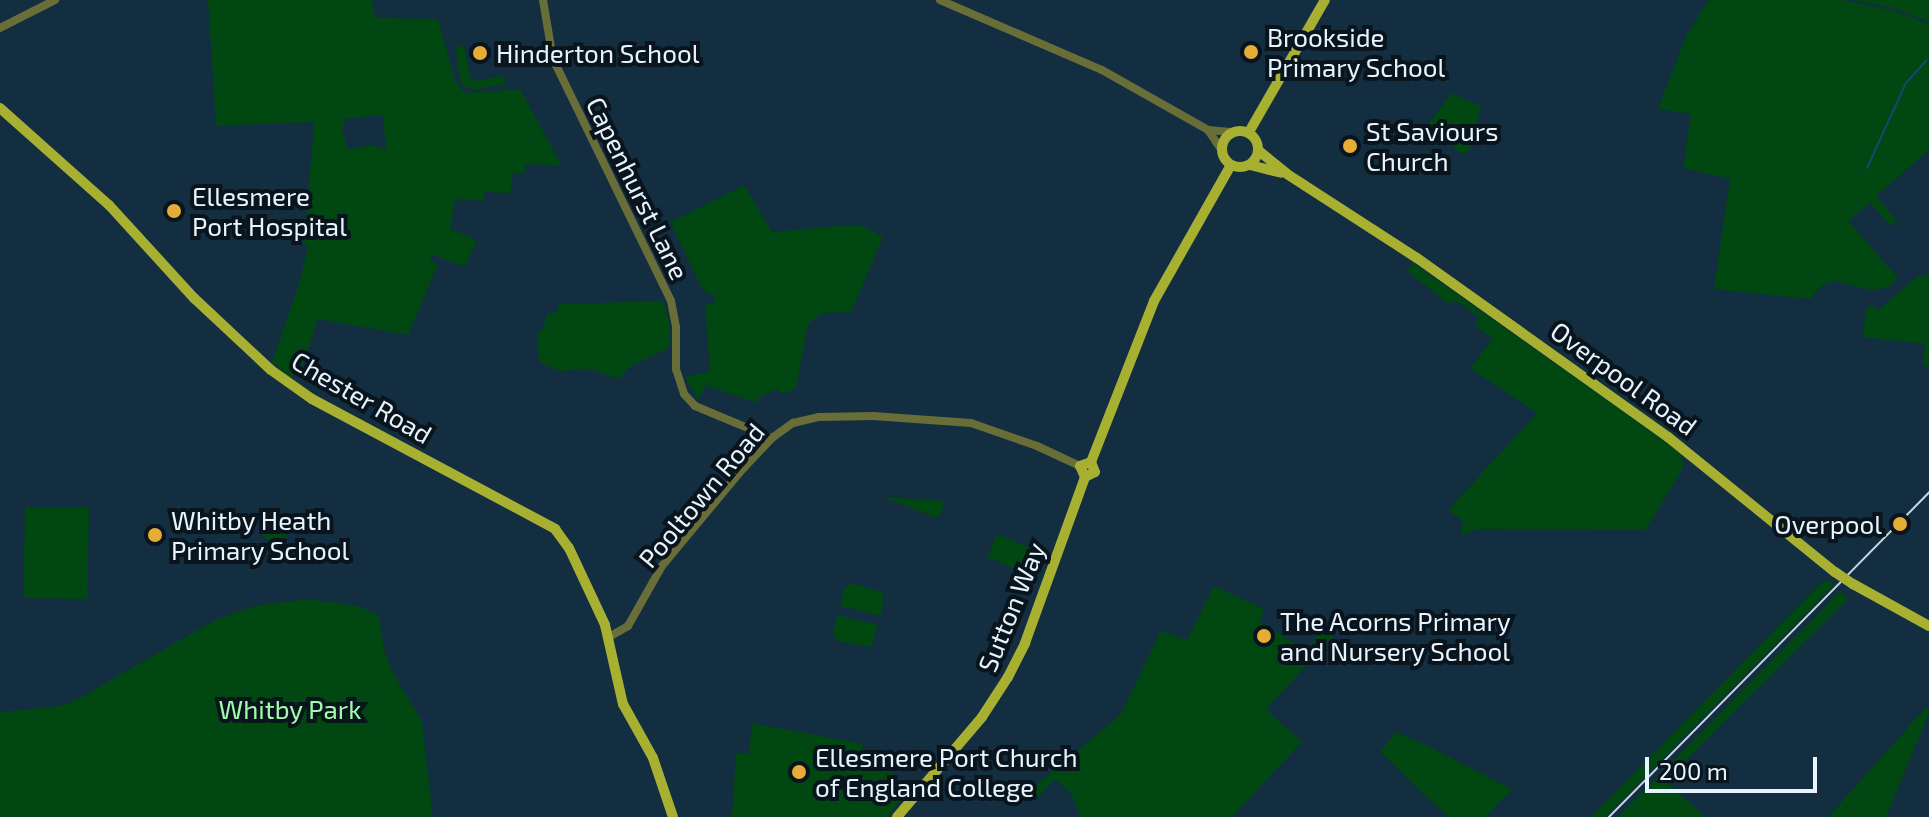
<!DOCTYPE html>
<html>
<head>
<meta charset="utf-8">
<style>
	body { margin:0 }
	#map { position:relative; width:1929px; height:817px; overflow:hidden; background:#132d41; font-family:"Exo 2",sans-serif }
	div>[style] { position:absolute }
	.green>* { inset:0; background:#004711; transform-origin:0 0 }
	.round { border-radius:50% }
	.stream>* { height:2px; margin:-1px; padding:0 1px; transform-origin:1px; border-radius:1px; background:#164771 }
	.minor>* { height:8px; margin:-4px; padding:0 4px; transform-origin:4px; border-radius:4px; background:#696e38 }
	.major>* { height:10px; margin:-5px; padding:0 5px; transform-origin:5px; border-radius:5px; background:#a8b032 }
	.major>.ring { margin:-5px; padding:0; box-sizing:content-box; background:none; border:10px solid #a8b032; border-radius:50% }
	.rail>* { height:2px; margin:-1px; padding:0 1px; transform-origin:1px; border-radius:1px; background:#c7d6e1 }
	.major-bridge>* { height:10px; margin:-5px; padding:0 5px; transform-origin:5px; border-radius:5px; background:#a8b032 }
	.dots>* { width:22px; height:22px; translate:-50% -50%; box-sizing:border-box; border:4px solid #09141d; border-radius:50% }
	span { translate:-50% -50%; white-space:nowrap; text-align:center; line-height:1.15; -webkit-text-stroke:8px #09141d; paint-order:stroke }
	.poi-label { font-size:26px; color:#e7f4fe }
	.left { translate:0 -50%; text-align:left }
	.right { translate:-100% -50%; text-align:right }
	.street-label { font-size:26px; color:#e7f4fe }
	.park-label { font-size:26px; color:#a2fbaa }
	.scale { position:absolute; left:1645px; top:757px; width:172px; height:36px; box-sizing:border-box; border:4px solid #e7f4fe; border-top:0; padding-left:10px; font-size:24px; line-height:28px; white-space:nowrap; color:#e7f4fe; -webkit-text-stroke:6px #09141d; paint-order:stroke }
</style>
</head>
<body>
<div id="map">
	<div class="green">
		<i style="clip-path:polygon(evenodd,208px 0,372px 0,375px 18px,438px 19px,456px 84px,466px 93px,520px 89px,562px 166px,525px 164px,524px 173px,512px 173px,511px 193px,485px 192px,483px 201px,455px 199px,450px 229px,477px 240px,465px 267px,432px 254px,430px 260px,438px 264px,408px 335px,318px 319px,303px 365px,299px 362px,291px 378px,272px 362px,299px 284px,308px 246px,304px 245px,314px 122px,216px 126px,208px 0,383px 115px,386px 150px,374px 145px,348px 149px,342px 130px,345px 119px,383px 115px)"></i>
		<i style="clip-path:polygon(1709px 0,1842px 0,1895px 11px,1929px 24px,1929px 150px,1876px 196px,1897px 221px,1891px 226px,1870px 203px,1848px 221px,1898px 278px,1887px 288px,1870px 290px,1836px 281px,1822px 285px,1810px 299px,1714px 289px,1730px 179px,1683px 168px,1691px 114px,1658px 109px,1686px 36px)"></i>
		<i style="clip-path:polygon(1852px 0,1929px 0,1929px 22px,1894px 8px)"></i>
		<i style="clip-path:polygon(460px 45px,464px 46px,471px 78px,475px 81px,504px 76px,506px 84px,474px 90px,466px 87px,460px 82px,458px 67px,456px 51px)"></i>
		<i style="clip-path:polygon(1452px 93px,1481px 107px,1470px 149px,1463px 155px,1426px 126px)"></i>
		<i style="clip-path:polygon(744px 185px,772px 232px,844px 225px,863px 226px,883px 237px,851px 312px,822px 313px,808px 324px,796px 388px,782px 394px,777px 389px,758px 398px,756px 403px,706px 385px,698px 400px,685px 377px,710px 371px,705px 303px,714px 304px,715px 296px,703px 290px,670px 222px)"></i>
		<i style="clip-path:polygon(1413px 263px,1680px 452px,1684px 466px,1646px 530px,1478px 529px,1461px 536px,1463px 521px,1448px 510px,1537px 413px,1470px 368px,1493px 339px,1475px 326px,1479px 317px,1456px 301px,1449px 304px,1407px 271px)"></i>
		<i style="clip-path:polygon(1929px 273px,1929px 370px,1923px 362px,1925px 344px,1863px 337px,1866px 310px,1871px 304px,1877px 311px,1919px 275px,1922px 278px)"></i>
		<i style="clip-path:polygon(663px 301px,670px 323px,670px 347px,629px 367px,619px 379px,589px 369px,560px 371px,539px 362px,537px 333px,543px 329px,547px 314px,557px 312px,559px 304px)"></i>
		<i style="clip-path:polygon(883px 497px,944px 501px,940px 516px,934px 517px)"></i>
		<i style="left:25px;top:507px;width:64px;height:91px;rotate:1deg"></i>
		<i class="round" style="left:262px;top:516px;width:26px;height:26px"></i>
		<i style="left:997px;top:534px;width:49px;height:25px;rotate:23deg"></i>
		<i style="clip-path:polygon(1828px 580px,1834px 585px,1605px 817px,1591px 817px,1820px 584px)"></i>
		<i style="clip-path:polygon(852px 583px,884px 593px,881px 616px,840px 606px,845px 587px)"></i>
		<i style="clip-path:polygon(1214px 586px,1264px 609px,1260px 621px,1300px 647px,1313px 643px,1322px 625px,1334px 636px,1266px 709px,1302px 742px,1232px 817px,1081px 817px,1071px 793px,1055px 779px,1035px 800px,1027px 793px,1120px 715px,1161px 631px,1187px 640px)"></i>
		<i style="clip-path:polygon(1840px 591px,1848px 599px,1665px 781px,1706px 817px,1618px 817px)"></i>
		<i style="clip-path:polygon(308px 599px,358px 606px,379px 615px,384px 649px,392px 671px,422px 722px,433px 817px,0 817px,0 712px,60px 706px,78px 699px,215px 620px,254px 606px)"></i>
		<i style="clip-path:polygon(837px 615px,878px 625px,871px 647px,837px 641px,833px 634px)"></i>
		<i style="clip-path:polygon(1927px 706px,1929px 713px,1886px 817px,1828px 817px)"></i>
		<i style="clip-path:polygon(752px 723px,863px 744px,859px 763px,889px 766px,895px 778px,913px 785px,887px 817px,732px 817px,736px 753px,749px 754px)"></i>
		<i style="clip-path:polygon(1396px 732px,1426px 745px,1512px 789px,1486px 817px,1448px 817px,1380px 752px)"></i>
	</div>
	<div class="stream">
		<i style="left:1867px;top:168px;width:94px;rotate:-65.4deg"></i>
		<i style="left:1906px;top:83px;width:31px;rotate:-48deg"></i>
	</div>
	<div class="minor">
		<i style="left:543px;top:0;width:60px;rotate:80.4deg"></i>
		<i style="left:553px;top:59px;width:269px;rotate:64deg"></i>
		<i style="left:671px;top:301px;width:26px;rotate:79deg"></i>
		<i style="left:676px;top:327px;width:42px;rotate:90deg"></i>
		<i style="left:676px;top:369px;width:26px;rotate:72deg"></i>
		<i style="left:684px;top:394px;width:16px;rotate:47deg"></i>
		<i style="left:695px;top:406px;width:83px;rotate:22.6deg"></i>
		<i style="left:940px;top:0;width:176px;rotate:23.4deg"></i>
		<i style="left:1102px;top:70px;width:122px;rotate:29.5deg"></i>
		<i style="left:1208px;top:130px;width:23px;rotate:5deg"></i>
		<i style="left:0;top:28px;width:62px;rotate:-27deg"></i>
		<i style="left:1208px;top:130px;width:23px;rotate:56deg"></i>
		<i style="left:609px;top:637px;width:22px;rotate:-30deg"></i>
		<i style="left:628px;top:626px;width:69px;rotate:-60.5deg"></i>
		<i style="left:662px;top:566px;width:122px;rotate:-50.3deg"></i>
		<i style="left:740px;top:472px;width:47px;rotate:-46.7deg"></i>
		<i style="left:772px;top:438px;width:26px;rotate:-36deg"></i>
		<i style="left:793px;top:423px;width:27px;rotate:-13deg"></i>
		<i style="left:819px;top:417px;width:54px;rotate:-1.1deg"></i>
		<i style="left:873px;top:416px;width:98px;rotate:4.1deg"></i>
		<i style="left:971px;top:423px;width:70px;rotate:19.2deg"></i>
		<i style="left:1037px;top:446px;width:47px;rotate:24.9deg"></i>
	</div>
	<div class="major">
		<i style="left:0;top:108px;width:146px;rotate:41.7deg"></i>
		<i style="left:109px;top:205px;width:126px;rotate:47.6deg"></i>
		<i style="left:194px;top:298px;width:105px;rotate:43.1deg"></i>
		<i style="left:271px;top:370px;width:50px;rotate:35.3deg"></i>
		<i style="left:312px;top:399px;width:276px;rotate:28.1deg"></i>
		<i style="left:555px;top:529px;width:24px;rotate:54deg"></i>
		<i style="left:569px;top:548px;width:85px;rotate:64.9deg"></i>
		<i style="left:605px;top:625px;width:81px;rotate:77.2deg"></i>
		<i style="left:623px;top:704px;width:62px;rotate:60.9deg"></i>
		<i style="left:653px;top:758px;width:62px;rotate:71.3deg"></i>
		<i class="ring" style="left:1222px;top:131px;width:26px;height:26px"></i>
		<i style="left:1249px;top:132px;width:152px;rotate:-60.1deg"></i>
		<i style="left:1259px;top:151px;width:36px;rotate:39deg"></i>
		<i style="left:1287px;top:174px;width:155px;rotate:32.9deg"></i>
		<i style="left:1417px;top:258px;width:308px;rotate:35.5deg"></i>
		<i style="left:1668px;top:437px;width:215px;rotate:39deg"></i>
		<i style="left:1250px;top:165px;width:32px;rotate:14deg"></i>
		<i style="left:1091px;top:462px;width:173px;rotate:-68.6deg"></i>
		<i style="left:1154px;top:301px;width:156px;rotate:-60.5deg"></i>
		<i style="left:1085px;top:477px;width:12px;rotate:-114deg"></i>
		<i style="left:1080px;top:466px;width:12px;rotate:-20deg"></i>
		<i style="left:1085px;top:477px;width:11px;rotate:-27deg"></i>
		<i style="left:1095px;top:472px;width:11px;rotate:-112deg"></i>
		<i style="left:1853px;top:584px;width:87px;rotate:28.9deg"></i>
		<i style="left:897px;top:817px;width:131px;rotate:-49.6deg"></i>
		<i style="left:982px;top:717px;width:48px;rotate:-57deg"></i>
		<i style="left:1008px;top:677px;width:38px;rotate:-63deg"></i>
		<i style="left:1025px;top:643px;width:177px;rotate:-70.1deg"></i>
	</div>
	<div class="rail">
		<i style="left:1609px;top:817px;width:456px;rotate:-45.4deg"></i>
	</div>
	<div class="major-bridge">
		<i style="left:1835px;top:572px;width:22px;rotate:34deg"></i>
	</div>
	<div class="dots">
		<i style="left:1251px;top:52px;background:#e6ad36"></i>
		<i style="left:480px;top:53px;background:#e6ad36"></i>
		<i style="left:1350px;top:146px;background:#e6ad36"></i>
		<i style="left:174px;top:211px;background:#e6ad36"></i>
		<i style="left:1900px;top:524px;background:#e6ad36"></i>
		<i style="left:155px;top:535px;background:#e6ad36"></i>
		<i style="left:1264px;top:636px;background:#e6ad36"></i>
		<i style="left:799px;top:772px;background:#e6ad36"></i>
	</div>
	<div class="poi-label">
		<span class="left" style="left:1267px;top:52px">Brookside<br>Primary School</span>
		<span class="left" style="left:496px;top:53px">Hinderton School</span>
		<span class="left" style="left:1366px;top:146px">St Saviours<br>Church</span>
		<span class="left" style="left:192px;top:211px">Ellesmere<br>Port Hospital</span>
		<span class="left" style="left:171px;top:535px">Whitby Heath<br>Primary School</span>
		<span class="right" style="left:1882px;top:524px">Overpool</span>
		<span class="left" style="left:1280px;top:636px">The Acorns Primary<br>and Nursery School</span>
		<span class="left" style="left:815px;top:772px">Ellesmere Port Church<br>of England College</span>
	</div>
	<div class="street-label">
		<span style="left:638px;top:188px;rotate:64deg">Capenhurst Lane</span>
		<span style="left:1624px;top:378px;rotate:36deg">Overpool Road</span>
		<span style="left:362px;top:397px;rotate:30deg">Chester Road</span>
		<span style="left:701px;top:495px;rotate:-50deg">Pooltown Road</span>
		<span style="left:1011px;top:607px;rotate:-68deg">Sutton Way</span>
	</div>
	<div class="park-label">
		<span style="left:290px;top:709px">Whitby Park</span>
	</div>
	<div class="scale">200 m</div>
</div>
</body>
</html>
